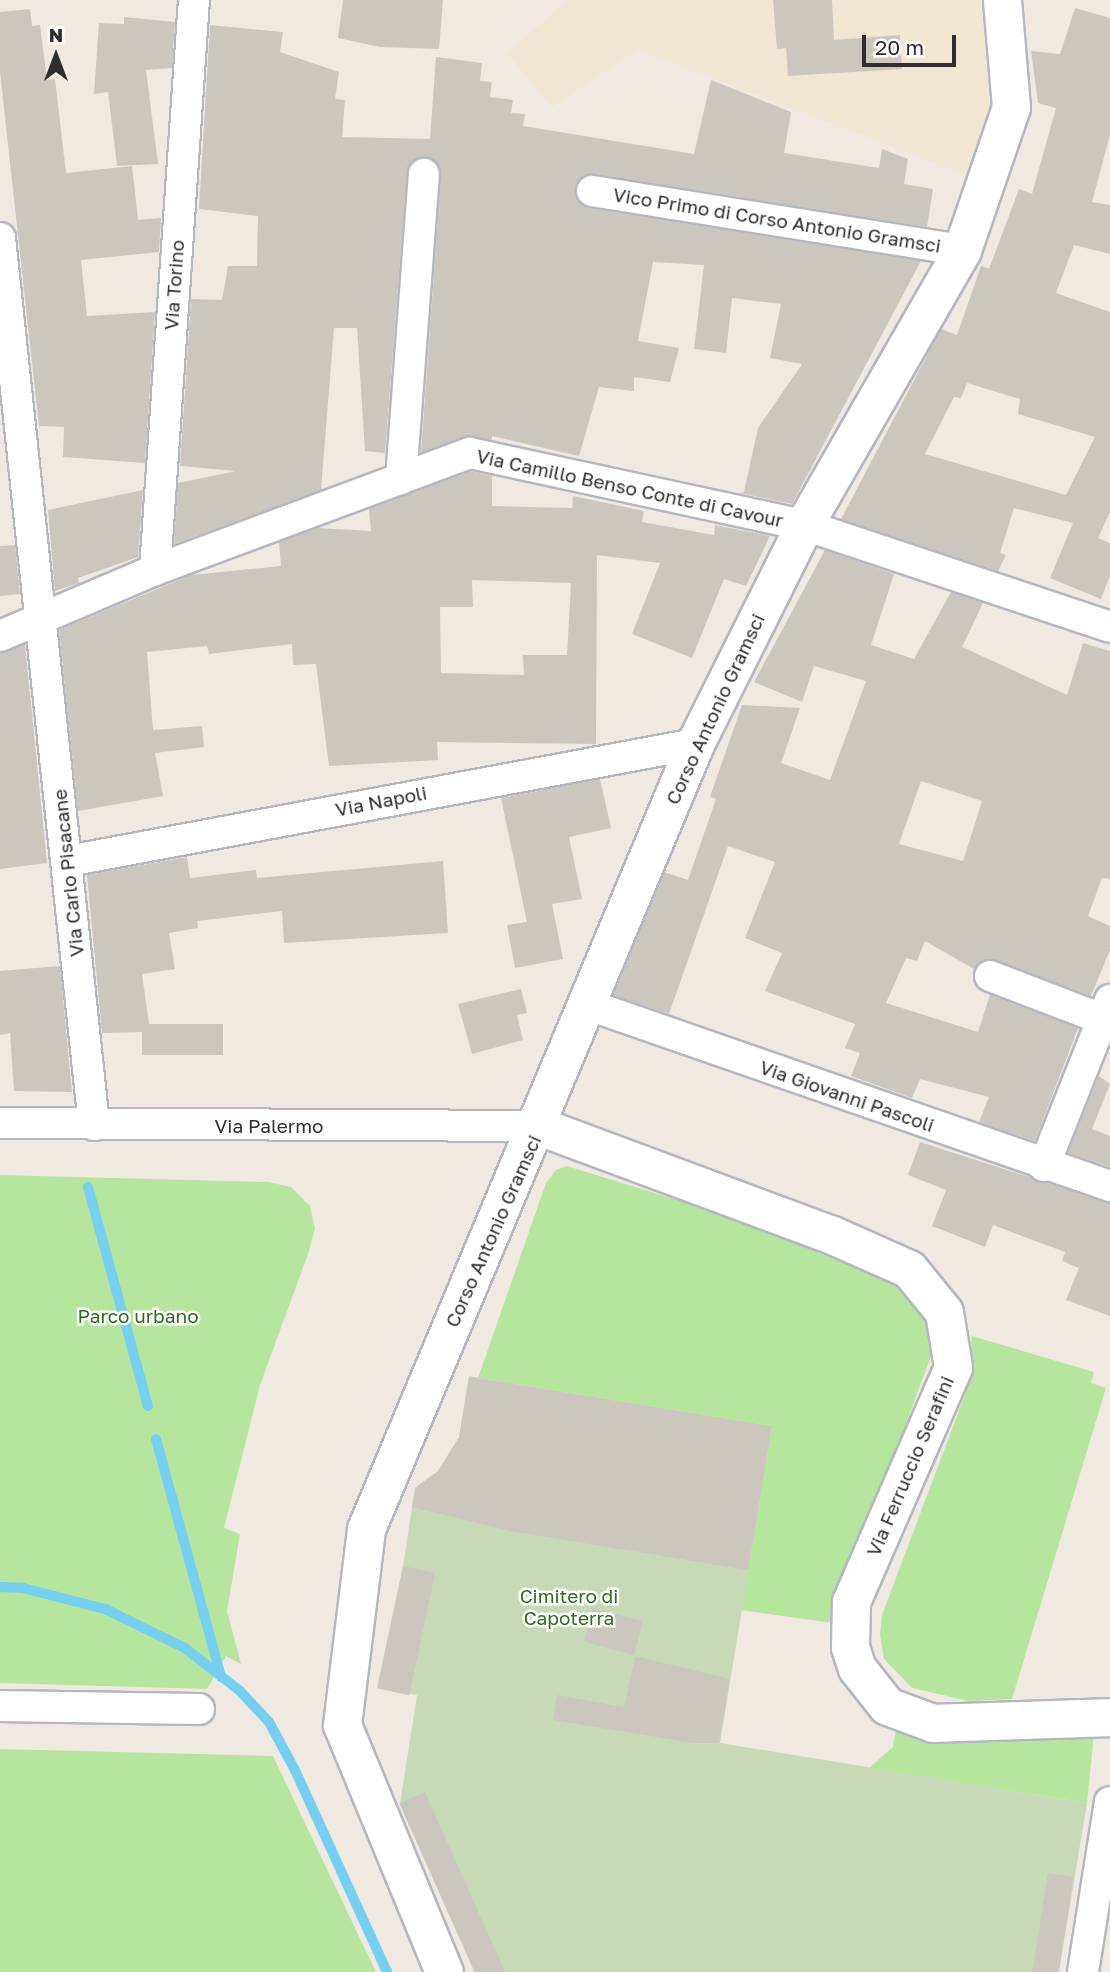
<!DOCTYPE html>
<html>
<head>
<meta charset="utf-8">
<style>
	body { margin:0 }
	#map { position:relative; width:1110px; height:1972px; overflow:hidden; background:#efe9e1; font-family:"Golos Text",sans-serif }
	div>[style] { position:absolute }
	.education>* { inset:0; background:#f0e6d1 }
	.green>* { inset:0; background:#b6e59e }
	.cemetery>* { inset:0; background:#c8d9b8 }
	.stream>* { height:10px; margin:-5px; padding:0 5px; transform-origin:5px; border-radius:5px; background:#75cff0 }
	.building>* { inset:0; background:#cbc7bf; transform-origin:0 0 }
	.roads { filter:drop-shadow(2px 0 #b4b7c1) drop-shadow(-2px 0 #b4b7c1) drop-shadow(0 2px #b4b7c1) drop-shadow(0 -2px #b4b7c1) }
	.minor>* { height:30px; margin:-15px; padding:0 15px; transform-origin:15px; border-radius:15px; background:#fff }
	.tertiary>* { height:37px; margin:-18.5px; padding:0 18.5px; transform-origin:18.5px; border-radius:18.5px; background:#fff }
	span { translate:-50% -50%; white-space:nowrap; text-align:center; line-height:1.15; -webkit-text-stroke:5px #fff; paint-order:stroke }
	.street-label { font-size:19px; color:#2e2e2e }
	.park-label { font-size:19px; color:#2c6e1b }
	.north { position:absolute; left:21px; top:21px; width:70px; height:70px; -webkit-text-stroke:5px #fff; paint-order:stroke; rotate:0deg; font-size:19px; font-weight:700; line-height:28px; text-align:center; color:#2e2e2e }
	.north::after { content:''; display:block; margin:auto; width:24px; height:32px; background:#2e2e2e; clip-path:polygon(50% 0,100% 100%,50% 72%,0 100%) }
	.scale { position:absolute; left:862px; top:35px; width:94px; height:32px; box-sizing:border-box; border:4px solid #2e2e2e; border-top:0; padding-left:9px; font-size:21px; line-height:24px; white-space:nowrap; color:#2e2e2e; -webkit-text-stroke:5px #fff; paint-order:stroke }
</style>
</head>
<body>
<div id="map">
	<div class="education">
		<i style="clip-path:polygon(568px 0,984px 0,995px 94px,967px 175px,638px 49px,552px 107px,507px 53px)"></i>
	</div>
	<div class="green">
		<i style="clip-path:polygon(567px 1166px,833px 1248px,911px 1295px,928px 1321px,932px 1353px,833px 1623px,741px 1610px,772px 1426px,478px 1378px,546px 1183px,556px 1170px)"></i>
		<i style="clip-path:polygon(0 1175px,268px 1182px,291px 1187px,310px 1206px,315px 1229px,308px 1254px,260px 1385px,224px 1528px,240px 1534px,227px 1611px,241px 1664px,226px 1656px,207px 1689px,0 1683px)"></i>
		<i style="clip-path:polygon(972px 1336px,1094px 1372px,1091px 1383px,1106px 1388px,1012px 1699px,969px 1701px,912px 1688px,884px 1659px,880px 1635px,882px 1615px,966px 1392px)"></i>
		<i style="clip-path:polygon(896px 1729px,1094px 1733px,1087px 1803px,869px 1768px,893px 1747px)"></i>
		<i style="clip-path:polygon(0 1749px,273px 1756px,376px 1972px,0 1972px)"></i>
	</div>
	<div class="cemetery">
		<i style="clip-path:polygon(469px 1376px,772px 1426px,720px 1743px,1087px 1803px,1059px 1972px,477px 1972px,400px 1804px,417px 1695px,384px 1690px,415px 1488px,438px 1471px,459px 1438px)"></i>
	</div>
	<div class="stream">
		<i style="left:88px;top:1187px;width:227px;rotate:74.7deg"></i>
		<i style="left:156px;top:1439px;width:247px;rotate:74.7deg"></i>
		<i style="left:0;top:1587px;width:23px;rotate:2deg"></i>
		<i style="left:23px;top:1588px;width:85px;rotate:14.4deg"></i>
		<i style="left:105px;top:1609px;width:89px;rotate:26deg"></i>
		<i style="left:185px;top:1648px;width:70px;rotate:38deg"></i>
		<i style="left:240px;top:1691px;width:42px;rotate:46.9deg"></i>
		<i style="left:269px;top:1722px;width:55px;rotate:61.6deg"></i>
		<i style="left:295px;top:1770px;width:222px;rotate:65.5deg"></i>
	</div>
	<div class="building">
		<i style="clip-path:polygon(343px 0,443px 0,439px 49px,380px 47px,338px 38px)"></i>
		<i style="clip-path:polygon(773px 0,832px 0,834px 40px,900px 35px,902px 69px,788px 76px,786px 48px,777px 49px)"></i>
		<i style="clip-path:polygon(evenodd,1075px 8px,1110px 18px,1110px 135px,1092px 202px,1110px 205px,1110px 254px,1074px 245px,1056px 293px,1110px 312px,1110px 512px,1098px 538px,1110px 543px,1110px 576px,1101px 599px,1050px 578px,1073px 523px,1014px 508px,1000px 553px,1006px 555px,998px 571px,841px 519px,941px 329px,957px 335px,981px 266px,989px 269px,1019px 189px,1032px 194px,1056px 108px,1038px 103px,1031px 51px,1060px 54px,1075px 8px,967px 383px,1020px 399px,1018px 414px,1095px 437px,1066px 495px,925px 454px,954px 397px,961px 398px,967px 383px)"></i>
		<i style="clip-path:polygon(30px 9px,32px 26px,40px 25px,47px 80px,55px 79px,66px 173px,132px 166px,138px 220px,161px 218px,159px 252px,81px 260px,87px 316px,155px 312px,145px 463px,63px 457px,64px 427px,39px 426px,0 72px,0 12px)"></i>
		<i style="clip-path:polygon(124px 17px,175px 22px,172px 68px,146px 70px,158px 164px,117px 166px,108px 92px,94px 94px,99px 23px,124px 24px)"></i>
		<i style="clip-path:polygon(210px 25px,283px 32px,280px 52px,339px 72px,335px 99px,345px 100px,342px 137px,430px 139px,436px 57px,482px 63px,480px 81px,492px 82px,490px 97px,513px 100px,511px 113px,525px 114px,523px 126px,694px 154px,711px 80px,791px 112px,784px 153px,879px 168px,882px 149px,908px 159px,904px 184px,933px 189px,927px 227px,595px 174px,585px 175px,575px 188px,576px 198px,589px 208px,921px 261px,792px 504px,740px 493px,744px 492px,758px 428px,802px 364px,770px 358px,781px 304px,732px 298px,726px 353px,694px 349px,704px 265px,653px 262px,638px 341px,679px 348px,670px 382px,634px 377px,634px 391px,599px 387px,579px 456px,492px 436px,492px 440px,464px 437px,421px 453px,441px 175px,434px 160px,425px 157px,410px 164px,407px 173px,385px 453px,365px 451px,357px 328px,334px 328px,321px 490px,174px 544px,178px 483px,236px 471px,180px 466px,191px 299px,222px 300px,228px 266px,257px 266px,258px 216px,199px 209px)"></i>
		<i style="clip-path:polygon(evenodd,471px 471px,492px 476px,492px 506px,572px 508px,573px 496px,644px 511px,642px 522px,714px 535px,715px 525px,770px 536px,746px 586px,724px 579px,692px 658px,632px 634px,660px 563px,597px 555px,596px 744px,437px 742px,438px 760px,329px 766px,316px 664px,293px 665px,292px 644px,209px 654px,207px 646px,147px 652px,153px 730px,202px 726px,204px 747px,155px 753px,163px 796px,78px 811px,59px 630px,191px 575px,281px 566px,279px 542px,318px 528px,371px 531px,369px 509px,471px 471px,472px 580px,571px 583px,567px 655px,523px 655px,524px 675px,441px 673px,440px 607px,473px 607px,472px 580px)"></i>
		<i style="clip-path:polygon(143px 490px,138px 557px,78px 578px,79px 583px,55px 591px,48px 510px)"></i>
		<i style="clip-path:polygon(15px 545px,20px 594px,0 596px,0 546px)"></i>
		<i style="clip-path:polygon(evenodd,825px 550px,894px 574px,871px 645px,914px 659px,951px 592px,983px 603px,962px 647px,1067px 695px,1083px 643px,1110px 651px,1110px 879px,1102px 878px,1088px 916px,1110px 926px,1110px 950px,1091px 996px,996px 960px,987px 959px,974px 969px,925px 941px,917px 961px,906px 958px,886px 1003px,978px 1032px,990px 995px,1078px 1028px,1035px 1141px,979px 1122px,989px 1097px,920px 1079px,912px 1098px,851px 1076px,860px 1053px,845px 1048px,855px 1024px,765px 991px,782px 953px,745px 938px,775px 862px,728px 846px,669px 1014px,613px 995px,664px 872px,688px 880px,716px 799px,710px 797px,742px 705px,800px 708px,781px 763px,830px 780px,866px 681px,814px 666px,802px 702px,754px 682px,825px 550px,921px 781px,982px 801px,963px 861px,899px 844px,921px 781px)"></i>
		<i style="clip-path:polygon(25px 644px,47px 863px,0 869px,0 653px)"></i>
		<i style="clip-path:polygon(600px 779px,611px 828px,569px 837px,582px 899px,552px 904px,563px 959px,515px 968px,507px 925px,527px 922px,501px 798px)"></i>
		<i style="clip-path:polygon(187px 857px,190px 878px,256px 870px,257px 878px,443px 861px,448px 933px,284px 943px,282px 911px,197px 921px,198px 928px,169px 933px,175px 969px,142px 974px,149px 1024px,223px 1024px,223px 1055px,142px 1055px,142px 1032px,102px 1033px,87px 875px)"></i>
		<i style="clip-path:polygon(60px 966px,72px 1092px,14px 1091px,10px 1033px,0 1035px,0 971px)"></i>
		<i style="clip-path:polygon(521px 989px,527px 1013px,517px 1015px,523px 1040px,472px 1054px,458px 1004px)"></i>
		<i style="clip-path:polygon(1099px 1076px,1110px 1084px,1092px 1129px,1110px 1136px,1110px 1167px,1068px 1153px)"></i>
		<i style="clip-path:polygon(920px 1142px,1110px 1203px,1110px 1316px,1066px 1300px,1079px 1268px,1062px 1261px,1065px 1252px,993px 1225px,985px 1247px,932px 1226px,946px 1190px,908px 1175px)"></i>
		<i style="clip-path:polygon(469px 1377px,772px 1426px,748px 1570px,510px 1531px,412px 1507px,415px 1488px,438px 1471px,459px 1437px)"></i>
		<i style="left:403px;top:1566px;width:33px;height:125px;rotate:12deg"></i>
		<i style="left:593px;top:1608px;width:52px;height:35px;rotate:15deg"></i>
		<i style="clip-path:polygon(635px 1656px,730px 1679px,719px 1743px,693px 1743px,553px 1720px,557px 1695px,624px 1707px)"></i>
		<i style="left:425px;top:1792px;width:198px;height:28px;rotate:66deg"></i>
		<i style="left:1048px;top:1873px;width:26px;height:100px;rotate:9deg"></i>
	</div>
	<div class="roads">
		<div class="minor">
			<i style="left:592px;top:191px;width:375px;rotate:9.1deg"></i>
			<i style="left:0;top:238px;width:892px;rotate:83.95deg"></i>
			<i style="left:401px;top:479px;width:306px;rotate:-85.7deg"></i>
			<i style="left:155px;top:570px;width:571px;rotate:-86.09deg"></i>
			<i style="left:0;top:636px;width:168px;rotate:-23.1deg"></i>
			<i style="left:155px;top:570px;width:336px;rotate:-20.4deg"></i>
			<i style="left:470px;top:453px;width:342px;rotate:12.2deg"></i>
			<i style="left:804px;top:525px;width:323px;rotate:18.4deg"></i>
			<i style="left:68px;top:861px;width:638px;rotate:-10.57deg"></i>
			<i style="left:990px;top:976px;width:120px;rotate:21deg"></i>
			<i style="left:586px;top:1004px;width:555px;rotate:19.15deg"></i>
			<i style="left:0;top:1123px;width:539px;rotate:0.32deg"></i>
			<i style="left:1044px;top:1166px;width:179px;rotate:-68.3deg"></i>
			<i style="left:0;top:1706px;width:199px;rotate:0.9deg"></i>
			<i style="left:1083px;top:1972px;width:172px;rotate:-81deg"></i>
		</div>
		<div class="tertiary">
			<i style="left:539px;top:1126px;width:310px;rotate:20.4deg"></i>
			<i style="left:830px;top:1234px;width:86px;rotate:23.9deg"></i>
			<i style="left:909px;top:1269px;width:55px;rotate:50.9deg"></i>
			<i style="left:944px;top:1312px;width:56px;rotate:80.7deg"></i>
			<i style="left:953px;top:1367px;width:256px;rotate:113.5deg"></i>
			<i style="left:851px;top:1602px;width:45px;rotate:91.3deg"></i>
			<i style="left:850px;top:1647px;width:22px;rotate:72deg"></i>
			<i style="left:857px;top:1668px;width:48px;rotate:51.7deg"></i>
			<i style="left:887px;top:1706px;width:49px;rotate:20.3deg"></i>
			<i style="left:933px;top:1723px;width:177px;rotate:-1.9deg"></i>
			<i style="left:444px;top:1972px;width:267px;rotate:-112.4deg"></i>
			<i style="left:342px;top:1725px;width:197px;rotate:-83deg"></i>
			<i style="left:366px;top:1529px;width:851px;rotate:-67.26deg"></i>
			<i style="left:695px;top:744px;width:245px;rotate:-63.5deg"></i>
			<i style="left:804px;top:525px;width:317px;rotate:-60.1deg"></i>
			<i style="left:962px;top:250px;width:151px;rotate:-71.1deg"></i>
			<i style="left:1011px;top:107px;width:107px;rotate:-94.8deg"></i>
		</div>
	</div>
	<div class="street-label">
		<span style="left:777px;top:220px;rotate:9deg">Vico Primo di Corso Antonio Gramsci</span>
		<span style="left:174px;top:285px;rotate:-86deg">Via Torino</span>
		<span style="left:630px;top:488px;rotate:12deg">Via Camillo Benso Conte di Cavour</span>
		<span style="left:715px;top:709px;rotate:-65deg">Corso Antonio Gramsci</span>
		<span style="left:381px;top:801px;rotate:-11deg">Via Napoli</span>
		<span style="left:68px;top:873px;rotate:-96deg">Via Carlo Pisacane</span>
		<span style="left:847px;top:1096px;rotate:19deg">Via Giovanni Pascoli</span>
		<span style="left:269px;top:1126px">Via Palermo</span>
		<span style="left:493px;top:1231px;rotate:-66deg">Corso Antonio Gramsci</span>
		<span style="left:910px;top:1466px;rotate:-67deg">Via Ferruccio Serafini</span>
	</div>
	<div class="park-label">
		<span style="left:138px;top:1316px">Parco urbano</span>
		<span style="left:569px;top:1607px">Cimitero di<br>Capoterra</span>
	</div>
	<div class="north">N</div>
	<div class="scale">20 m</div>
</div>
</body>
</html>
